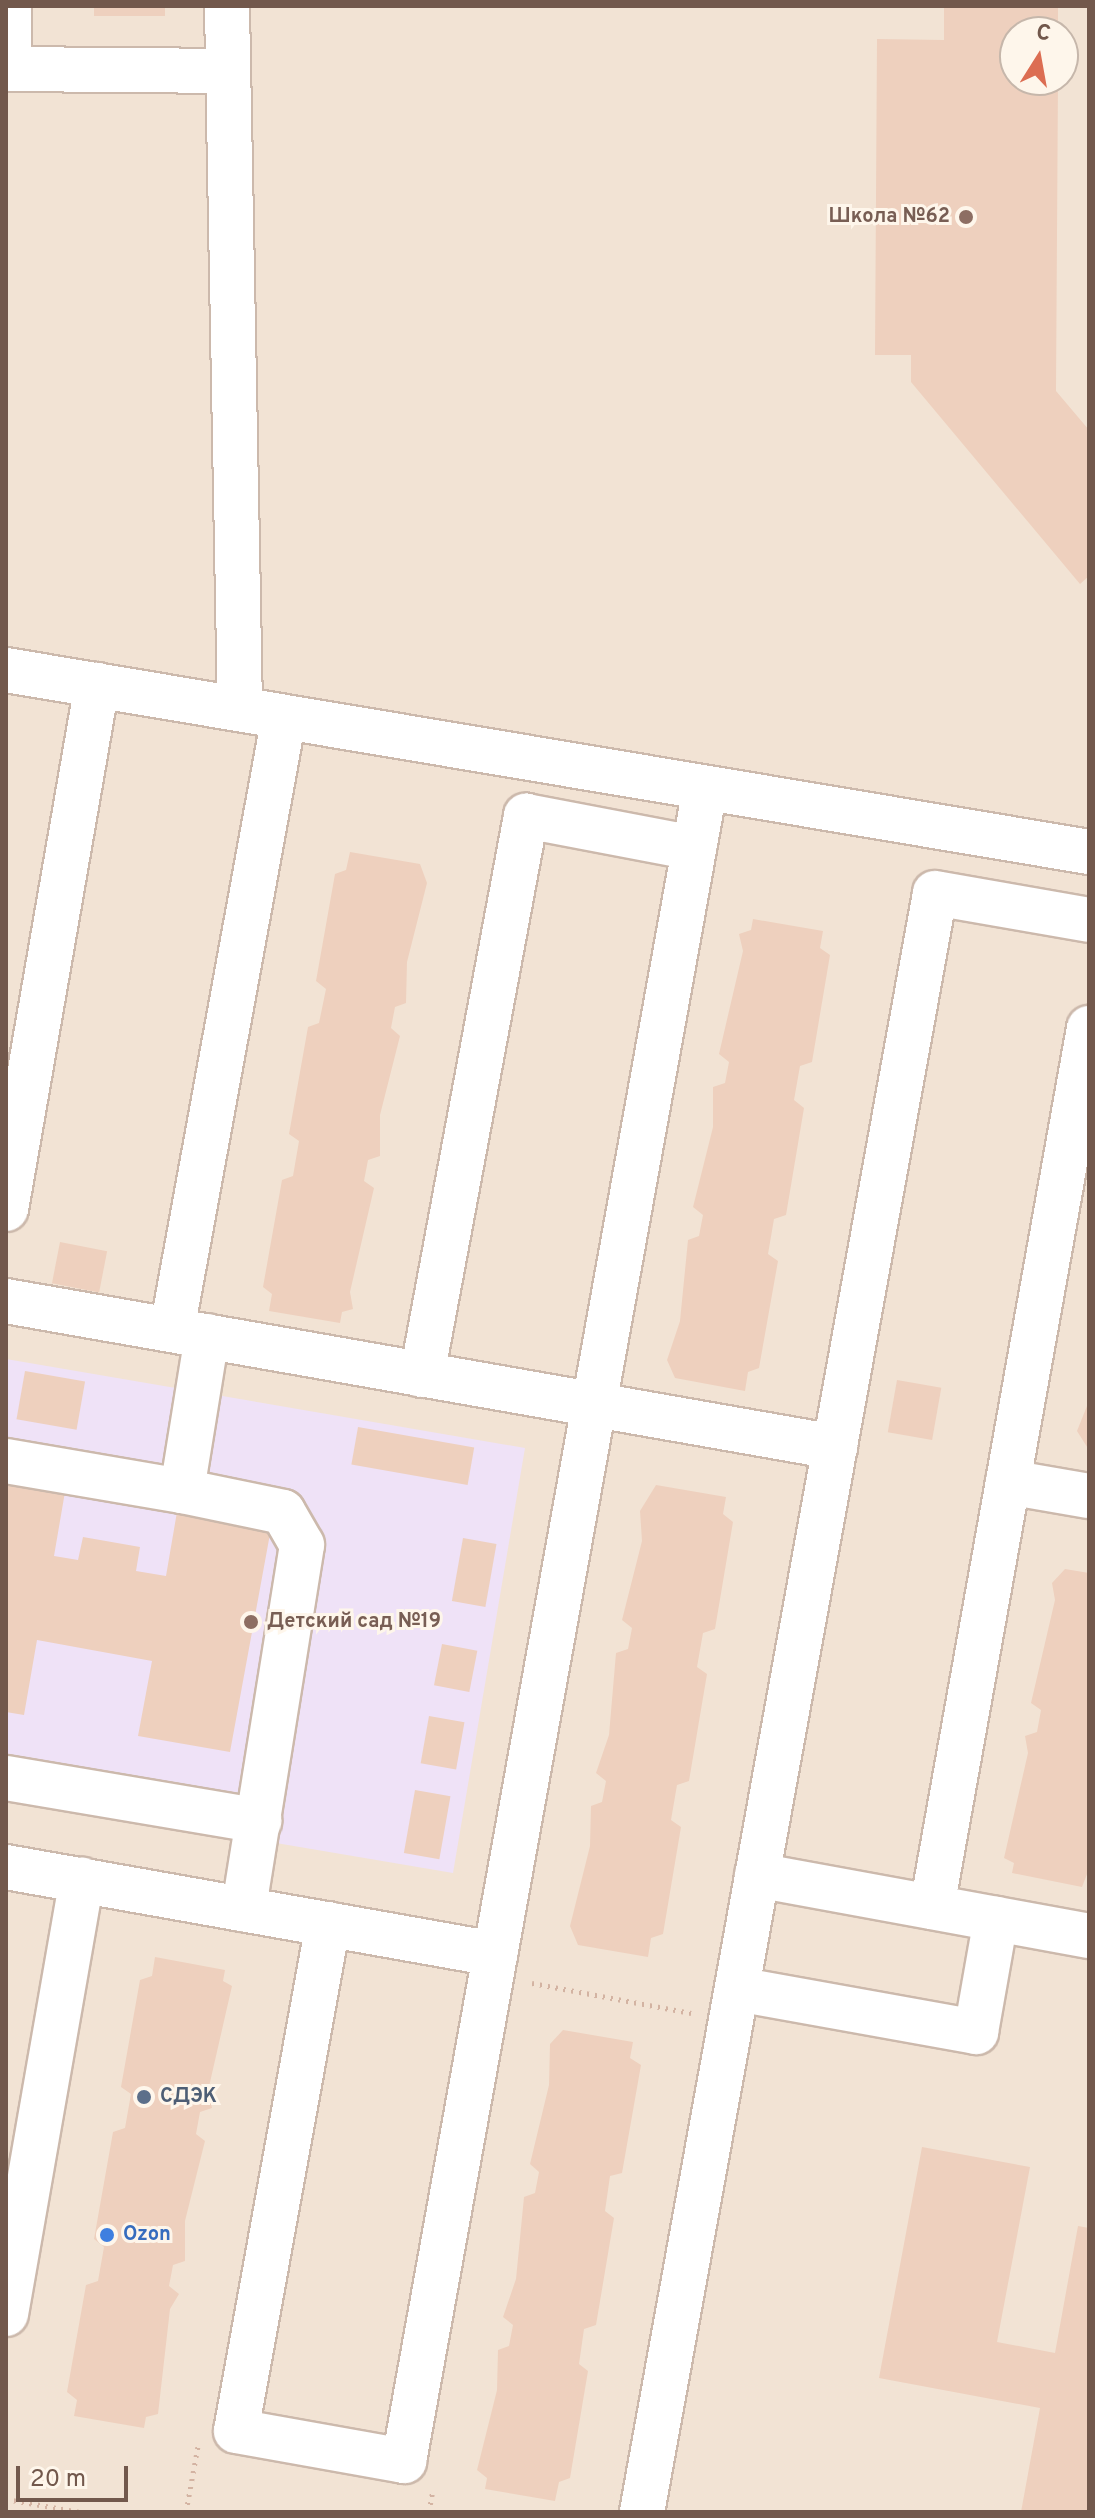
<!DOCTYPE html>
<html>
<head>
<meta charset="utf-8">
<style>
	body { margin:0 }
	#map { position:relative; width:1095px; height:2518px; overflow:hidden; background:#fbf2e5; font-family:Overpass,sans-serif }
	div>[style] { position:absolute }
	.residential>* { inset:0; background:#f2e3d4 }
	.education>* { inset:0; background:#efe2f7 }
	.building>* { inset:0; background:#eed0be; transform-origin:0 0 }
	.path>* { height:5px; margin-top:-2.5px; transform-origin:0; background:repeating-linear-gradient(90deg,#d3b3a2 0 2px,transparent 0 8px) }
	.roads { filter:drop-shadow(2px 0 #ccb9ac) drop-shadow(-2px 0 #ccb9ac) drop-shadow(0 2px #ccb9ac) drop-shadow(0 -2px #ccb9ac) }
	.minor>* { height:44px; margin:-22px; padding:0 22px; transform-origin:22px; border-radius:22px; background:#fff }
	.dots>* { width:22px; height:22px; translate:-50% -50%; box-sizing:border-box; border:4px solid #fef6eb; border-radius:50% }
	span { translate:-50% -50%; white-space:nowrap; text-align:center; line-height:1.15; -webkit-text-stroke:6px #fef6eb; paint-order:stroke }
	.education-label { font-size:20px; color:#785e54; font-weight:700 }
	.right { translate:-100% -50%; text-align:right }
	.left { translate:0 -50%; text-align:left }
	.service-label { font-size:20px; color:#4e5e75; font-weight:700 }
	.shop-label { font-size:20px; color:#366cbe; font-weight:700 }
	.frame { position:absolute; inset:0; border:8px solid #72584c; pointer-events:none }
	.north { position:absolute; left:999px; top:16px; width:80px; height:80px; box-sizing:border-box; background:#fef6eb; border:2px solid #c6b7ab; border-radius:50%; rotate:11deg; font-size:22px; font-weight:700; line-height:32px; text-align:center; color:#72584c }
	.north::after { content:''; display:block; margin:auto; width:28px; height:36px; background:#dc6d52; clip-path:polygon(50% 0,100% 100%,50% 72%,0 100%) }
	.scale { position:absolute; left:16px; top:2466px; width:112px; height:36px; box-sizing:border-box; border:4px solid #72584c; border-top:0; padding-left:10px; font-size:24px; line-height:28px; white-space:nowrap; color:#72584c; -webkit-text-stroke:6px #fef6eb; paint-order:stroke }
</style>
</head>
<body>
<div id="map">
	<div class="residential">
		<i style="clip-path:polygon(evenodd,6px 6px,1089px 6px,1089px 2512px,6px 2512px,6px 6px,1015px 32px,1063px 32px,1063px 80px,1015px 80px,1015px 32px)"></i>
	</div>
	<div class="education">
		<i style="clip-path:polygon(6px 1359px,525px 1448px,453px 1873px,6px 1797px)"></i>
	</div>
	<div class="building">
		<i style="left:94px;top:6px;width:71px;height:10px"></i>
		<i style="clip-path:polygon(944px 6px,1058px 6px,1058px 32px,1015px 32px,1015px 80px,1058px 80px,1056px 391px,1089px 430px,1089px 576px,1080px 584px,911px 382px,911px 355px,875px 355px,877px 39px,944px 40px)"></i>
		<i style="clip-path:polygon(350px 852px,420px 864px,427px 883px,407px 962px,406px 1003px,395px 1007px,391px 1028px,400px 1036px,380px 1115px,380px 1156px,368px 1160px,364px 1181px,374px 1188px,350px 1292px,353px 1309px,342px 1312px,340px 1323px,269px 1311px,272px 1294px,263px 1287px,282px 1180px,293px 1176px,299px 1141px,289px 1134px,308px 1027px,319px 1023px,326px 989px,316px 981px,335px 874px,346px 870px)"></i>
		<i style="clip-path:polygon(753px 919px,823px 931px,820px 948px,830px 955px,812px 1062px,800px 1066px,794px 1100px,804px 1108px,786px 1215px,774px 1219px,768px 1254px,778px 1261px,759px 1368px,748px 1372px,745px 1391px,675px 1378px,667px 1360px,680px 1321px,688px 1240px,699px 1236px,703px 1215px,693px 1207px,713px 1127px,713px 1087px,725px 1083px,729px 1062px,719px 1054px,743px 951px,739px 934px,751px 930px)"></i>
		<i style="left:60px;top:1242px;width:48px;height:42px;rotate:11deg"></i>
		<i style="left:25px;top:1371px;width:61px;height:49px;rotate:10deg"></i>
		<i style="left:897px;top:1380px;width:45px;height:53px;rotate:10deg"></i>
		<i style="clip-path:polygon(1087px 1406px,1089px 1406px,1089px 1450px,1077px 1431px)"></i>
		<i style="left:358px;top:1427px;width:118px;height:38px;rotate:10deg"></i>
		<i style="clip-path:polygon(6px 1475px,66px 1486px,54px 1556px,78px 1560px,83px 1537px,140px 1547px,136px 1571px,166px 1576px,178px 1506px,272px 1523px,230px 1752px,138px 1736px,152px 1661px,37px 1640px,24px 1715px,6px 1712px)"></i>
		<i style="clip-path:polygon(656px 1485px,726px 1497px,723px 1514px,733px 1522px,715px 1629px,703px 1633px,697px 1667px,707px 1674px,689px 1781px,677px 1785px,671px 1820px,681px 1827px,663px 1934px,651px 1938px,648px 1957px,578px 1945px,570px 1926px,590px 1846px,591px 1806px,602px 1802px,606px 1781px,596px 1773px,609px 1735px,616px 1653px,628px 1649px,632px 1628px,622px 1620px,642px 1541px,640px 1511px)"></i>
		<i style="left:463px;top:1538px;width:34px;height:64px;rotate:10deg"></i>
		<i style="clip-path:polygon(1065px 1569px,1089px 1573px,1089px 1869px,1082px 1887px,1012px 1873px,1014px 1863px,1004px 1858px,1028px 1753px,1025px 1736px,1037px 1732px,1041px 1710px,1031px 1703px,1055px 1600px,1052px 1583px)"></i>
		<i style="left:442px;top:1644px;width:36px;height:42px;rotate:11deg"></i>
		<i style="left:429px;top:1716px;width:36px;height:48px;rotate:10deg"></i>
		<i style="left:415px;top:1790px;width:36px;height:64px;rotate:10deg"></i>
		<i style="clip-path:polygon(155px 1957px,225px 1970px,223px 1981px,232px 1986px,208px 2091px,212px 2108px,200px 2112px,196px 2134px,205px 2141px,185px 2221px,185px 2261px,173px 2265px,169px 2286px,179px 2294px,170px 2309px,158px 2414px,146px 2417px,144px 2428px,74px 2416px,77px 2400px,67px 2392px,86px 2285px,98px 2281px,104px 2247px,94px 2239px,113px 2132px,125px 2128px,131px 2094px,121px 2087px,140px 1980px,152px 1976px)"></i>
		<i style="clip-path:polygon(563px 2030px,633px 2042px,630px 2058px,641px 2065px,622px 2173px,610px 2176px,605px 2211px,614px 2218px,596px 2325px,584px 2329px,579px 2364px,588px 2371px,570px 2478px,559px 2482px,555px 2501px,485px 2489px,487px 2478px,477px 2470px,497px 2390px,498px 2350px,509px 2346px,513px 2325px,503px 2317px,516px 2279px,524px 2197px,535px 2193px,539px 2172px,530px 2164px,549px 2085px,550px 2044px)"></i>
		<i style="clip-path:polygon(922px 2147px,1030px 2167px,997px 2342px,1055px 2353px,1078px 2226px,1089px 2228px,1089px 2512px,1021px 2512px,1040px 2408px,879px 2378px)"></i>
	</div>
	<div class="path">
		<i style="left:532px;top:1983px;width:162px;rotate:10.7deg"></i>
		<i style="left:6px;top:2499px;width:75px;rotate:10deg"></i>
		<i style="left:186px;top:2512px;width:67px;rotate:-79.7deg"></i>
		<i style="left:429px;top:2512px;width:23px;rotate:-80deg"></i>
	</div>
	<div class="roads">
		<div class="minor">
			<i style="left:227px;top:6px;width:703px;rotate:88.94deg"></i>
			<i style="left:6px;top:69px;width:222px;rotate:0.5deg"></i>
			<i style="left:9px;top:69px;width:63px;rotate:-90deg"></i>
			<i style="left:6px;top:670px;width:1098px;rotate:9.54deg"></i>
			<i style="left:6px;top:1209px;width:532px;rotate:-80.15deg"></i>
			<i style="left:6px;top:1301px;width:842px;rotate:9.99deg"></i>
			<i style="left:172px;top:1330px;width:623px;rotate:-79.65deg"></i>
			<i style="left:207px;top:1336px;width:157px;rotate:99.2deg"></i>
			<i style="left:182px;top:1491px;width:103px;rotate:11.7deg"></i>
			<i style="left:283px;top:1512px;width:38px;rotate:60deg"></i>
			<i style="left:302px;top:1545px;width:369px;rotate:99.1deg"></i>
			<i style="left:422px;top:1375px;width:569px;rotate:-79.46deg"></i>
			<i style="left:526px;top:816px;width:171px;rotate:10.8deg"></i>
			<i style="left:6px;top:1461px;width:179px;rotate:9.7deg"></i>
			<i style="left:1008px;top:1482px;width:82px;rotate:9.8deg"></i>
			<i style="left:6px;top:1778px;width:257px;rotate:9.6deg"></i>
			<i style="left:6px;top:1867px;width:497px;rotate:10.1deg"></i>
			<i style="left:757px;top:1875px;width:338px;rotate:10.4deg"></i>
			<i style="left:932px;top:1907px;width:893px;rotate:-79.87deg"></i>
			<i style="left:328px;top:1924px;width:515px;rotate:100.28deg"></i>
			<i style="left:236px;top:2431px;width:171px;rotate:10.1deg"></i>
			<i style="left:404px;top:2461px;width:1700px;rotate:-79.8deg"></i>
			<i style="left:737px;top:1989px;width:243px;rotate:10.2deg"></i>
			<i style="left:976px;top:2032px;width:115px;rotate:-80deg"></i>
			<i style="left:6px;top:2314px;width:441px;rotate:-80.1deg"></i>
			<i style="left:642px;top:2512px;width:1645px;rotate:-79.74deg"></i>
			<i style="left:935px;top:893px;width:156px;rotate:9.9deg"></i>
		</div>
	</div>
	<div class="dots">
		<i style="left:966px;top:217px;background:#8d6e63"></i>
		<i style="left:251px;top:1622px;background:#8d6e63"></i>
		<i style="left:144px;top:2097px;background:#5c6f8a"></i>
		<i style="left:107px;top:2235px;background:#3f7fe0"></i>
	</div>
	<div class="education-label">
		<span class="right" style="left:950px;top:217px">Школа №62</span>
		<span class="left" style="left:267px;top:1622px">Детский сад №19</span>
	</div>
	<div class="service-label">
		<span class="left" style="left:160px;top:2097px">СДЭК</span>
	</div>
	<div class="shop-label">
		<span class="left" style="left:123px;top:2235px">Ozon</span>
	</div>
	<div class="frame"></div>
	<div class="north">С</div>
	<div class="scale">20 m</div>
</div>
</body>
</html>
